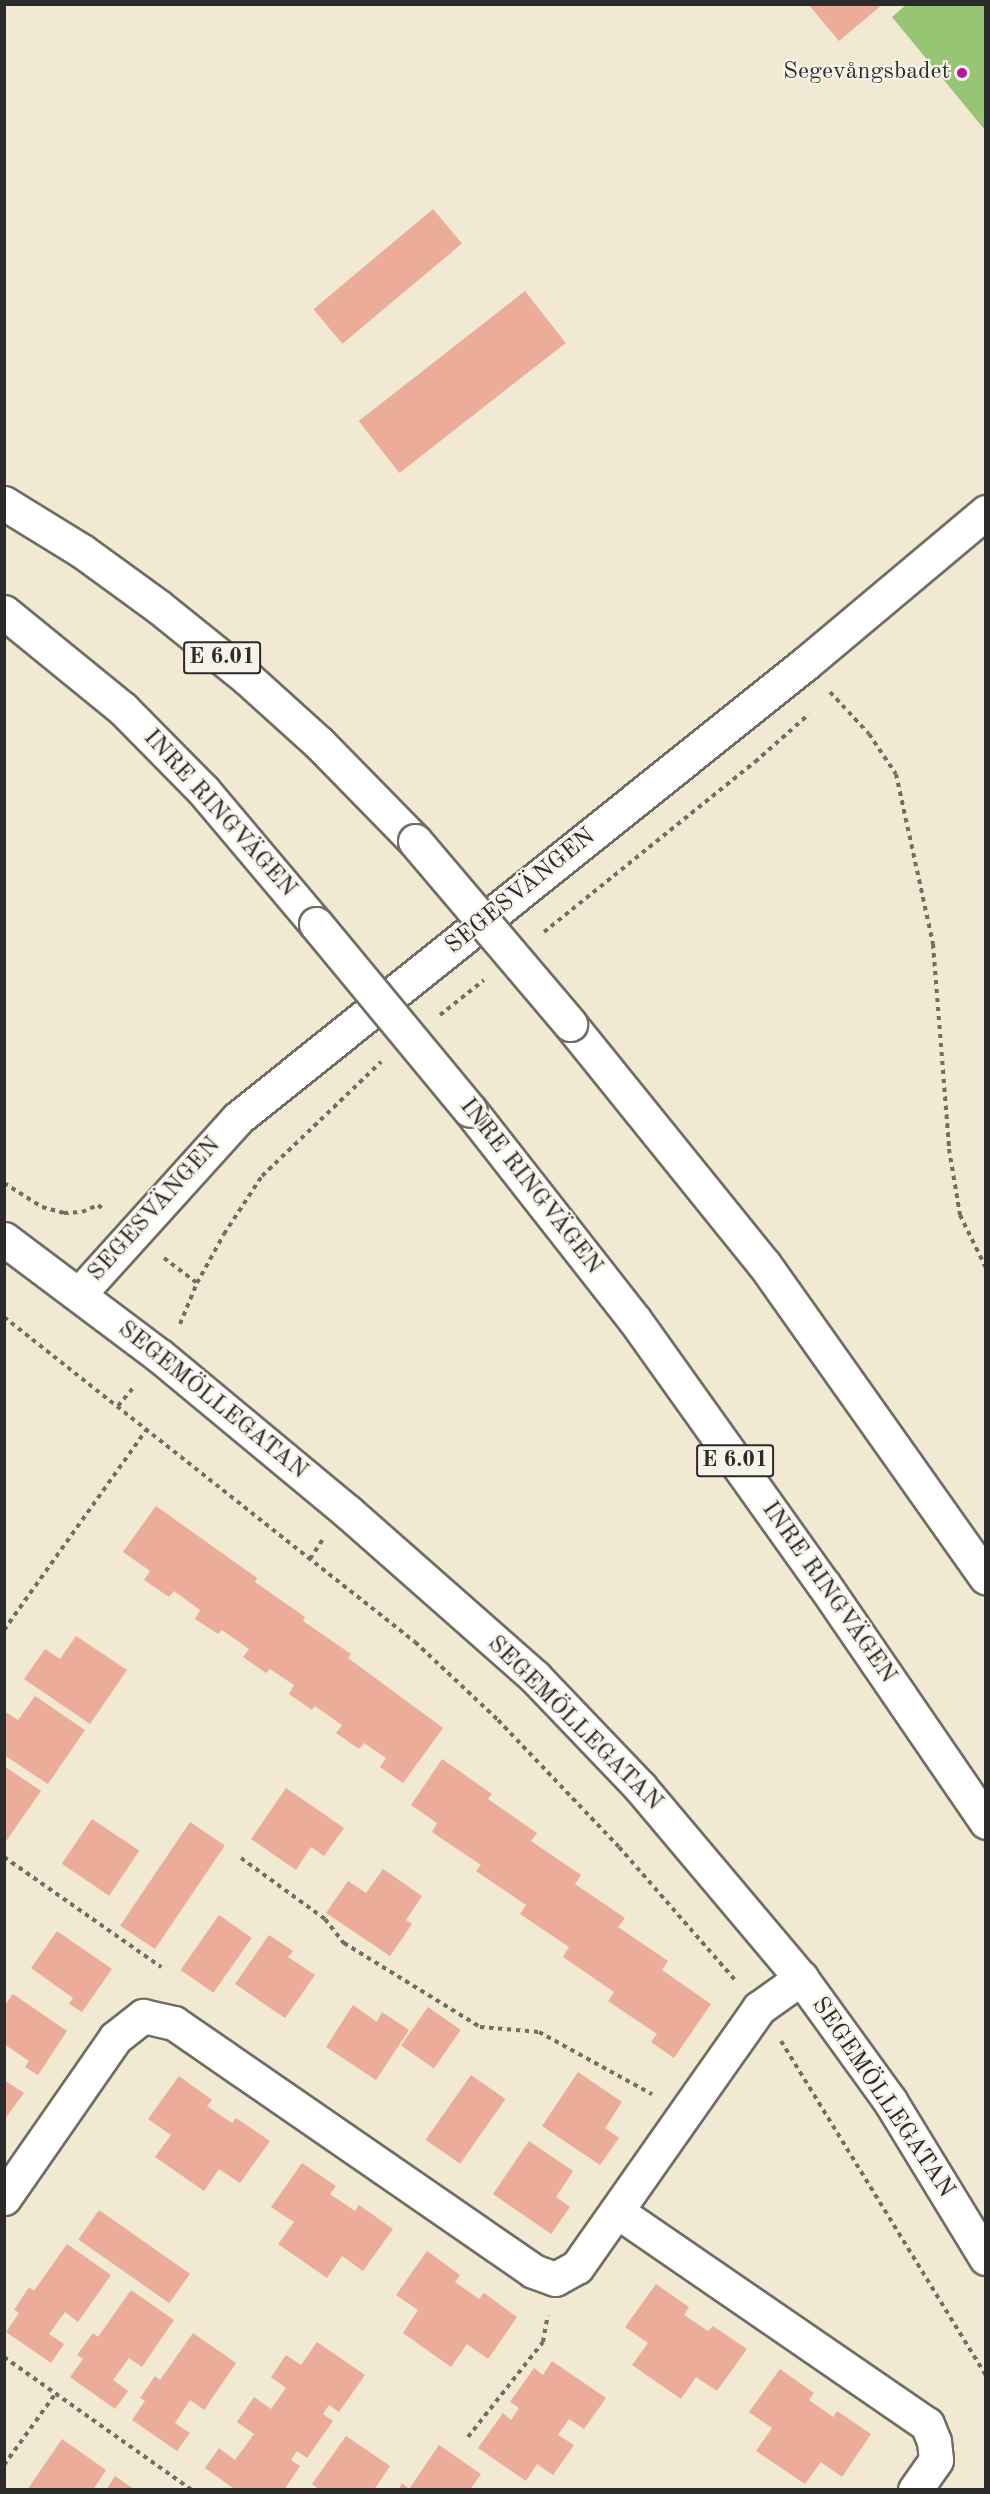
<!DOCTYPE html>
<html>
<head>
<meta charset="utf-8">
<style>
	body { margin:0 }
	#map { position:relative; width:990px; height:2494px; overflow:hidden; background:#f1e9d2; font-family:"Old Standard TT",serif }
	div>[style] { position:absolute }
	.green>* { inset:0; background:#96c574 }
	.building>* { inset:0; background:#ebac9a; transform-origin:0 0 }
	.path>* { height:4px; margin-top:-2px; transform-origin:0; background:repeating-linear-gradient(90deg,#706e65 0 4.5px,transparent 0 9px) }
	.roads { filter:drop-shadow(2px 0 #706e65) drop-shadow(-2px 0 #706e65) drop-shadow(0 2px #706e65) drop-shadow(0 -2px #706e65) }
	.minor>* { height:33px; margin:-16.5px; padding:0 16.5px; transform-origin:16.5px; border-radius:16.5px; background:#fff }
	.highway>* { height:33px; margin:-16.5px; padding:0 16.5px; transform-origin:16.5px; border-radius:16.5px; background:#fff }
	.bridges { filter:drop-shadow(2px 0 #706e65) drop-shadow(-2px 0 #706e65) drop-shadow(0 2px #706e65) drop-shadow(0 -2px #706e65) }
	.highway-bridge>* { height:33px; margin:-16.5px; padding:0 16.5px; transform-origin:16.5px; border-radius:16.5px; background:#fff }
	.dots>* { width:16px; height:16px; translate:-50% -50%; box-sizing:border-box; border:3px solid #f7f3e8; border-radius:50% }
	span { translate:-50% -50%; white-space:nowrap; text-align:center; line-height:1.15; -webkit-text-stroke:4.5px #f7f3e8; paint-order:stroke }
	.shield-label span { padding:2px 4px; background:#f7f3e8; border:2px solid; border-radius:4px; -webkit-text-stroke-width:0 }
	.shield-label { font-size:22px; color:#2b2b2b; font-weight:700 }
	.poi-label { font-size:24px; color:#2b2b2b }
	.right { translate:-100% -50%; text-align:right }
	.street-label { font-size:24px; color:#2b2b2b }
	.frame { position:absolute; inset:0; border:6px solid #2b2b2b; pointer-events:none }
</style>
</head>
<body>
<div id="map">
	<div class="green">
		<i style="clip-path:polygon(906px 5px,985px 5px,985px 130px,892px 17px)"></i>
	</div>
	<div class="building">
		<i style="clip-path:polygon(808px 4px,883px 4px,839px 41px)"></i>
		<i style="left:433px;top:209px;width:45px;height:156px;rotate:50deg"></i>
		<i style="left:525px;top:291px;width:66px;height:211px;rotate:52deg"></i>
		<i style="clip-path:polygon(156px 1506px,257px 1578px,255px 1582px,305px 1617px,303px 1621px,351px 1654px,348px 1658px,443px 1728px,403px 1783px,380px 1767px,386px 1758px,364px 1743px,359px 1749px,336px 1733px,342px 1725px,315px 1706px,312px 1710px,289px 1694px,294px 1685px,270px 1669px,266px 1673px,243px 1657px,249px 1649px,222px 1630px,218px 1634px,195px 1619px,200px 1610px,174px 1591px,169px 1597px,144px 1580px,150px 1571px,123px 1552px)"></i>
		<i style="clip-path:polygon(76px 1636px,127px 1670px,90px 1724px,24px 1679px,45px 1649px,60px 1659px)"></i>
		<i style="clip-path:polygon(35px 1696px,85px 1730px,48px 1784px,4px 1755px,4px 1711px,18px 1720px)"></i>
		<i style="clip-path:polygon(442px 1759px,492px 1794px,488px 1799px,537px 1833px,531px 1841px,581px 1875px,575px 1884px,625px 1918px,618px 1927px,668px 1961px,662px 1970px,711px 2004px,674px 2058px,651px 2042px,657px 2034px,608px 2001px,614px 1992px,563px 1957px,569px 1947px,520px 1914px,526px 1905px,476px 1871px,481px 1865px,432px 1832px,437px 1823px,411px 1805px)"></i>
		<i style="clip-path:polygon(4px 1766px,41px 1791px,4px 1844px)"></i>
		<i style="clip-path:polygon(286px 1788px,344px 1828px,324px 1856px,311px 1847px,296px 1870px,251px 1839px)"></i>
		<i style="left:92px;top:1819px;width:57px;height:54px;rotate:34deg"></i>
		<i style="left:190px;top:1822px;width:42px;height:125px;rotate:34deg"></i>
		<i style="clip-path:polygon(383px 1869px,422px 1896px,406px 1920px,412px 1924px,390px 1956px,326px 1913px,348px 1881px,366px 1893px)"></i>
		<i style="left:219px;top:1915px;width:40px;height:67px;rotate:35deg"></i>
		<i style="clip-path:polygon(57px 1931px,112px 1969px,82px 2012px,69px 2004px,73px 1998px,31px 1968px)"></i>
		<i style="clip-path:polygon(269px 1935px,293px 1951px,288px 1957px,315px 1975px,285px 2018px,235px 1984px)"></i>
		<i style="clip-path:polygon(13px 1994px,67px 2031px,38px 2075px,25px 2067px,29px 2061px,4px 2044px,4px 2006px)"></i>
		<i style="clip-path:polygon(353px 2005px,377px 2022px,382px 2012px,409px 2030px,376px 2080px,326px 2047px)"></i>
		<i style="left:428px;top:2007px;width:40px;height:47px;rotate:35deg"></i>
		<i style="clip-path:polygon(578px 2072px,622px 2102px,605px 2128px,619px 2138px,600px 2165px,542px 2126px)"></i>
		<i style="left:471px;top:2075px;width:42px;height:79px;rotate:35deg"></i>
		<i style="clip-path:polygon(179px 2076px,212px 2100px,207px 2106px,220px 2115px,232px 2123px,236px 2118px,270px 2141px,240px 2183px,219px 2169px,204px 2191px,155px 2157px,171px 2135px,148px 2119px)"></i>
		<i style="clip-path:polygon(4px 2080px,24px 2093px,4px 2120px)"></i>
		<i style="clip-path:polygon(529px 2141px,573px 2171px,556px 2197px,570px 2207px,551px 2234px,493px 2194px)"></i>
		<i style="clip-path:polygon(302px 2163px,336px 2186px,330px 2194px,355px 2211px,359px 2205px,393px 2229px,363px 2271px,342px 2256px,327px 2278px,278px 2244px,294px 2222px,271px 2207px)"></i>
		<i style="left:99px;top:2210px;width:111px;height:36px;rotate:35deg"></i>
		<i style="clip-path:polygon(67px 2244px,111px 2275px,78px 2322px,65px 2312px,49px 2334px,64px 2344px,51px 2363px,6px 2332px,19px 2313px,14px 2310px,29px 2287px,34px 2291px)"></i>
		<i style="clip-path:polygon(427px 2251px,460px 2275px,455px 2282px,479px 2299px,484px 2293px,517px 2317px,488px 2359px,467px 2344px,451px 2367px,403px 2333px,418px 2310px,396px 2295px)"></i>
		<i style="clip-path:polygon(656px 2284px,689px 2307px,684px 2315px,708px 2331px,713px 2326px,747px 2349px,717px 2391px,696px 2377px,681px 2399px,632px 2365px,648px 2343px,625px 2327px)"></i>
		<i style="clip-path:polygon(131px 2290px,174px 2320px,142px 2367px,129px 2358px,113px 2380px,128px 2391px,115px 2409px,70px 2377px,83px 2359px,77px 2355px,93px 2333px,98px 2337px)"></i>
		<i style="clip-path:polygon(193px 2333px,236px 2363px,204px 2410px,190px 2400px,175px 2423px,190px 2433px,177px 2451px,132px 2420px,145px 2401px,140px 2398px,155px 2376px,160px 2380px)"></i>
		<i style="clip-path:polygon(317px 2342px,365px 2375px,339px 2412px,329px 2405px,323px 2414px,333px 2421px,307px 2458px,297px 2451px,291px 2460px,300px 2466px,284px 2490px,236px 2490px,205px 2468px,219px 2448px,235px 2460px,254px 2434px,237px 2422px,254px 2397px,271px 2409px,286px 2388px,271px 2377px,286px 2355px,301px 2365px)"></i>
		<i style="clip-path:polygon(552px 2361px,606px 2398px,584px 2429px,569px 2419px,558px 2435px,574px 2445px,553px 2475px,537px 2464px,526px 2481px,478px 2448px,503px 2413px,511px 2420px,519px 2408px,510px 2402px,534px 2368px,543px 2375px)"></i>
		<i style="clip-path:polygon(780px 2369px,814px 2393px,809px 2400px,833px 2417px,837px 2411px,871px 2434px,842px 2477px,821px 2462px,805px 2484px,756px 2451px,772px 2428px,749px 2412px)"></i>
		<i style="clip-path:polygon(346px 2436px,390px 2466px,374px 2490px,320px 2490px,312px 2484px)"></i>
		<i style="clip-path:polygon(62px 2439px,106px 2470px,93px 2490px,27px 2490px)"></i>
		<i style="clip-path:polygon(439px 2445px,481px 2474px,470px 2490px,398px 2490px,402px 2483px,409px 2489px)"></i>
		<i style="clip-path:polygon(115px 2476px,135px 2490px,106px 2490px)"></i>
	</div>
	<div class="path">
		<i style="left:830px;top:692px;width:57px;rotate:47.1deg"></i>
		<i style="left:869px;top:734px;width:48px;rotate:56deg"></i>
		<i style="left:896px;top:774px;width:174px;rotate:77.7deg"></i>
		<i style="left:933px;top:944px;width:206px;rotate:85.5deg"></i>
		<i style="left:949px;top:1149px;width:67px;rotate:80.5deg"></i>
		<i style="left:960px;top:1215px;width:59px;rotate:63.9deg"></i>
		<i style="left:544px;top:932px;width:271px;rotate:-38.9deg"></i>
		<i style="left:755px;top:762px;width:72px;rotate:-41.6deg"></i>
		<i style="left:440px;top:1015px;width:56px;rotate:-38.5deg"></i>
		<i style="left:4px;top:1183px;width:45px;rotate:32.3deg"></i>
		<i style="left:42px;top:1207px;width:23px;rotate:15deg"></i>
		<i style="left:64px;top:1213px;width:18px;rotate:-3deg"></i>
		<i style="left:82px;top:1212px;width:17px;rotate:-24deg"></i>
		<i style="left:98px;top:1205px;width:8px;rotate:40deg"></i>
		<i style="left:164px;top:1258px;width:41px;rotate:37.1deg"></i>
		<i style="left:4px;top:1317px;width:524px;rotate:38.34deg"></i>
		<i style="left:415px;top:1642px;width:114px;rotate:43.2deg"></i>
		<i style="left:498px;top:1720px;width:175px;rotate:46.4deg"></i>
		<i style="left:619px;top:1847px;width:176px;rotate:48.9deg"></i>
		<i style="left:180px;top:1324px;width:44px;rotate:-67.5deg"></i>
		<i style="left:197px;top:1283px;width:56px;rotate:-61.1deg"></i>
		<i style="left:224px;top:1234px;width:69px;rotate:-56.8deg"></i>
		<i style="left:262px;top:1176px;width:165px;rotate:-43.8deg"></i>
		<i style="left:118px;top:1406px;width:26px;rotate:-50deg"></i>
		<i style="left:310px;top:1559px;width:24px;rotate:-57deg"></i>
		<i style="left:4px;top:1630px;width:245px;rotate:-54.6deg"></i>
		<i style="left:4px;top:1857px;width:192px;rotate:35deg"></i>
		<i style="left:241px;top:1858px;width:104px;rotate:36deg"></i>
		<i style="left:325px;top:1919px;width:31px;rotate:52deg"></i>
		<i style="left:344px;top:1943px;width:160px;rotate:31.7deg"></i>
		<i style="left:480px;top:2027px;width:59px;rotate:4.8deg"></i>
		<i style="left:539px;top:2032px;width:129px;rotate:28.8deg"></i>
		<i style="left:781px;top:2041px;width:393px;rotate:58.5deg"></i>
		<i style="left:4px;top:2357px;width:230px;rotate:35.3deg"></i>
		<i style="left:468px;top:2437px;width:121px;rotate:-51.7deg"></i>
		<i style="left:543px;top:2342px;width:27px;rotate:-80deg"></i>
		<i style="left:4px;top:2465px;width:89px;rotate:-54.2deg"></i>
	</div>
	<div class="roads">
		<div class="minor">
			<i style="left:4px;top:1239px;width:195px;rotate:36.9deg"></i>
			<i style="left:160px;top:1356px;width:244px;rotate:39.7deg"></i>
			<i style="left:348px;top:1512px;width:249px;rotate:41.4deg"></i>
			<i style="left:535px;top:1677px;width:152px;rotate:46.3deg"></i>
			<i style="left:640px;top:1787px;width:250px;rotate:49.9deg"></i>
			<i style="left:801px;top:1978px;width:152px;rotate:54.1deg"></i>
			<i style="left:890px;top:2101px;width:184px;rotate:58.6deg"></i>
			<i style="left:79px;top:1294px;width:237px;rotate:-47.9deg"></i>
			<i style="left:238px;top:1118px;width:728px;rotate:-38.7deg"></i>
			<i style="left:806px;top:663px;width:235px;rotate:-40deg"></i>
			<i style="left:4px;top:2198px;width:195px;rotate:-55.2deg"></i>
			<i style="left:115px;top:2038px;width:36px;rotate:-38deg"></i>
			<i style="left:143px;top:2016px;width:32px;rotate:13deg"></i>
			<i style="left:174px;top:2023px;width:436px;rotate:34.6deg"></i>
			<i style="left:533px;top:2271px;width:23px;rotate:20deg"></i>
			<i style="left:555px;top:2279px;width:25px;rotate:-29deg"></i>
			<i style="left:577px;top:2267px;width:317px;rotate:-54.9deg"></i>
			<i style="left:759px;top:2008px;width:52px;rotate:-35.5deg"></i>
			<i style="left:618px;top:2212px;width:375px;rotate:34.5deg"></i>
			<i style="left:927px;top:2424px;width:18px;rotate:68deg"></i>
			<i style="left:934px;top:2441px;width:19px;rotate:84deg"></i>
			<i style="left:936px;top:2460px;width:37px;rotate:125deg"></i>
		</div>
		<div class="highway">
			<i style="left:4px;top:503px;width:92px;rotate:31.6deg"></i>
			<i style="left:82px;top:551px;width:95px;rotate:36deg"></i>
			<i style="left:159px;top:607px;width:113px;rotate:38.9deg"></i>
			<i style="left:247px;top:678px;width:97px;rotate:42.1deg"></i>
			<i style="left:319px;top:743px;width:137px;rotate:45.6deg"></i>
			<i style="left:4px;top:612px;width:154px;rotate:39.2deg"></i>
			<i style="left:123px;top:709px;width:114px;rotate:45.4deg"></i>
			<i style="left:203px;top:790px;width:175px;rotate:49.9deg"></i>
			<i style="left:570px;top:1024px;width:309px;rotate:51.1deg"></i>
			<i style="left:764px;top:1264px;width:384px;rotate:54.7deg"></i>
			<i style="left:470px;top:1110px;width:266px;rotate:51.9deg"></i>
			<i style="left:634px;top:1319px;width:327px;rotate:54.5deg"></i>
			<i style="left:824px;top:1585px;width:287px;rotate:55.6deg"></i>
		</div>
	</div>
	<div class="bridges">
		<div class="highway-bridge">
			<i style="left:415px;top:841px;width:240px;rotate:49.7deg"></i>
			<i style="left:316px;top:924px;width:241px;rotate:50.4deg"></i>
		</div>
	</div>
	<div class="dots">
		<i style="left:962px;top:73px;background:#b5179e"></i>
	</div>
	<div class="shield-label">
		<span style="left:222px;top:658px">E 6.01</span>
		<span style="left:735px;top:1461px">E 6.01</span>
	</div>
	<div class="poi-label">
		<span class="right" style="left:950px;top:73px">Segevångsbadet</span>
	</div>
	<div class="street-label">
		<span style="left:219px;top:814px;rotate:48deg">INRE RINGVÄGEN</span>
		<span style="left:521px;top:892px;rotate:-39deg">SEGESVÄNGEN</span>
		<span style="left:530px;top:1187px;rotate:52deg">INRE RINGVÄGEN</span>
		<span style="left:155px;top:1210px;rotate:-48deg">SEGESVÄNGEN</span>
		<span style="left:212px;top:1401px;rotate:39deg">SEGEMÖLLEGATAN</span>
		<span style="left:828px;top:1593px;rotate:55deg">INRE RINGVÄGEN</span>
		<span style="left:574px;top:1724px;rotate:45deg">SEGEMÖLLEGATAN</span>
		<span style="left:882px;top:2098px;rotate:56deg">SEGEMÖLLEGATAN</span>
	</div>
	<div class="frame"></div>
</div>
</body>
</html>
